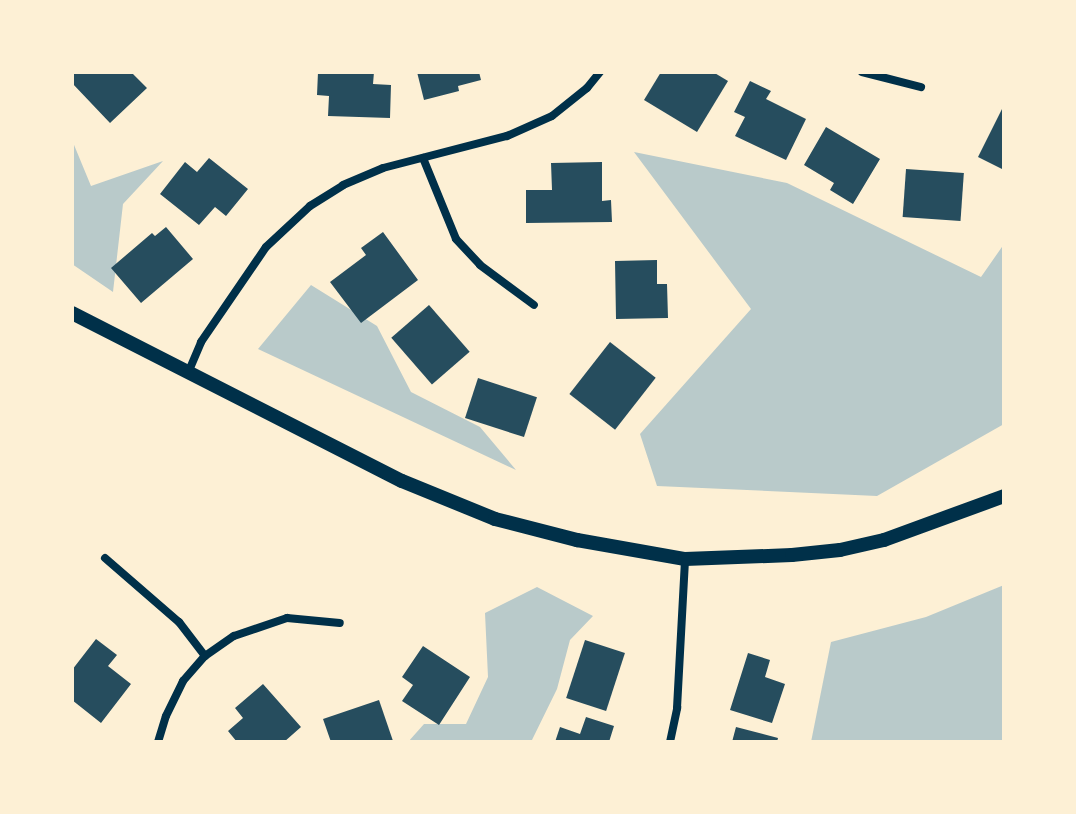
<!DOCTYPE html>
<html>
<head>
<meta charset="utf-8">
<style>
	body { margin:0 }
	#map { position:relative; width:1076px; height:814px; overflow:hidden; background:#fdf0d5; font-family:Raleway,sans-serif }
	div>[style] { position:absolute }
	.green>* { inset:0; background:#b9caca }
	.building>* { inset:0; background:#264d5e; transform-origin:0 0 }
	.minor>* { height:8px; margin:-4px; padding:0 4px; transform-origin:4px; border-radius:4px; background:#003049 }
	.tertiary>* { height:14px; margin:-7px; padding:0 7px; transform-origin:7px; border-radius:7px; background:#003049 }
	span { translate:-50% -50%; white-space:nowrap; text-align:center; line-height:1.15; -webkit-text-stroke:6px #fdf0d5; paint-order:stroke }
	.frame { position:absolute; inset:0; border:74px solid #fdf0d5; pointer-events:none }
</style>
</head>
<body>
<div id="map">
	<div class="green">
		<i style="clip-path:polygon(72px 140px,91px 186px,163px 161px,123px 204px,113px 292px,72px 264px)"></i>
		<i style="clip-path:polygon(634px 152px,787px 183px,981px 277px,1004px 244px,1004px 424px,877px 496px,657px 486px,640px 434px,751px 309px)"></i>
		<i style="clip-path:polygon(311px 285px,377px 326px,411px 392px,480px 427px,516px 470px,258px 349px)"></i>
		<i style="clip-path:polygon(1004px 585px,1004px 742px,811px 742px,831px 642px,926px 617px)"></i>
		<i style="clip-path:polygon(537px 587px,593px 616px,570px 640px,557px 689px,531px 742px,408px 742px,424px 724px,466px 724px,488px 677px,485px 613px)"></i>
	</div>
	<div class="building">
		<i style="clip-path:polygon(74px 72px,135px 72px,133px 74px,147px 88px,110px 123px,72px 83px)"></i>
		<i style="clip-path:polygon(318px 72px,374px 72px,373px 84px,391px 85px,390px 118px,328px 116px,329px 96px,317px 95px)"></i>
		<i style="clip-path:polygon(417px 72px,479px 72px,481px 80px,458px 86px,459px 91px,424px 100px)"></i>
		<i style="clip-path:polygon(661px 72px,713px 72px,728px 81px,697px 132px,644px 100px)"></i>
		<i style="clip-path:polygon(750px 81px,771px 91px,766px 99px,806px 119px,786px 160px,735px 136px,745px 117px,734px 112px)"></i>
		<i style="clip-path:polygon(1004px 105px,1004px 170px,978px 157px)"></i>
		<i style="clip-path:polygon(826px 127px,880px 159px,853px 204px,830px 190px,834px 183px,804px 165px)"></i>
		<i style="clip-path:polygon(209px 158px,248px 189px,226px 216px,215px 207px,199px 225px,160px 194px,185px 162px,197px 172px)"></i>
		<i style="clip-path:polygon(602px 162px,602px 201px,611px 200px,612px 222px,526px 223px,526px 190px,552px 190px,551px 163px)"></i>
		<i style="left:906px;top:169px;width:58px;height:48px;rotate:4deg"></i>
		<i style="clip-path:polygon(166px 227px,193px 259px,141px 303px,111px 268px,152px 233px,155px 236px)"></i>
		<i style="clip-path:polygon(383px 232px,418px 280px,361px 323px,330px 282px,366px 255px,361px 248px)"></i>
		<i style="clip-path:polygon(657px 260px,657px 284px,667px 284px,668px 318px,616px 319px,615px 261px)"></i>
		<i style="left:429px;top:305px;width:62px;height:50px;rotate:49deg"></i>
		<i style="left:610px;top:342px;width:58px;height:66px;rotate:38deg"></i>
		<i style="left:478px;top:378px;width:62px;height:42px;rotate:18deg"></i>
		<i style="clip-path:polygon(96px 639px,117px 655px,108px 666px,131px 684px,101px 723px,72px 700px,72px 670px)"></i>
		<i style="left:585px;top:640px;width:42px;height:61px;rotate:18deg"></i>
		<i style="clip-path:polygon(423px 646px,470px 677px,439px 725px,402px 701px,413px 685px,402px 677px)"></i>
		<i style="clip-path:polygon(748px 653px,770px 660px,765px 677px,785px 684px,772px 723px,730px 710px)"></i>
		<i style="clip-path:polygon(263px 684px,301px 727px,284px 742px,237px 742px,228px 731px,243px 718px,235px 708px)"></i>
		<i style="clip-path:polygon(379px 700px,393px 741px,331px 742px,323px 719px)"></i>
		<i style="clip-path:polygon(586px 717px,614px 726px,609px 742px,555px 742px,560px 727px,580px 734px)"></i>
		<i style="clip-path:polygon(736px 727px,778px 738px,777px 742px,732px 742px)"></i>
	</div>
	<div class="minor">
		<i style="left:862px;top:72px;width:61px;rotate:14.3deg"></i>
		<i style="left:423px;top:158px;width:87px;rotate:67.8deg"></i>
		<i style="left:456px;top:239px;width:35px;rotate:47deg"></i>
		<i style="left:480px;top:265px;width:67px;rotate:36.5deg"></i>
		<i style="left:188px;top:373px;width:34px;rotate:-67deg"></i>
		<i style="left:201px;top:342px;width:115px;rotate:-55.6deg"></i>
		<i style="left:266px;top:247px;width:60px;rotate:-43deg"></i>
		<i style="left:310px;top:206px;width:39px;rotate:-32deg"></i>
		<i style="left:343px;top:185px;width:43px;rotate:-23deg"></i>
		<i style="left:383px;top:168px;width:128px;rotate:-14.5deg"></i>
		<i style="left:507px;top:136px;width:49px;rotate:-24deg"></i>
		<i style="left:552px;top:116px;width:45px;rotate:-38.7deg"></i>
		<i style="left:587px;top:88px;width:21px;rotate:-51deg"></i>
		<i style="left:105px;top:558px;width:98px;rotate:40.9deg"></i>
		<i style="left:179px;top:622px;width:43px;rotate:52.6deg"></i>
		<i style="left:158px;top:742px;width:27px;rotate:-73deg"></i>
		<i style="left:166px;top:716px;width:39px;rotate:-64deg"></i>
		<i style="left:183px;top:681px;width:33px;rotate:-49deg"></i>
		<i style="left:205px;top:656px;width:35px;rotate:-35deg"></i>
		<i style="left:234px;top:636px;width:56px;rotate:-18.8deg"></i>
		<i style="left:287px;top:618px;width:53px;rotate:5.4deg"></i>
		<i style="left:670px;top:742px;width:35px;rotate:-78deg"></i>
		<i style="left:677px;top:708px;width:149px;rotate:-86.9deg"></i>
	</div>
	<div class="tertiary">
		<i style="left:72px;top:313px;width:370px;rotate:27deg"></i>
		<i style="left:402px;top:481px;width:100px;rotate:22.2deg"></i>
		<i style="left:495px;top:519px;width:85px;rotate:14.4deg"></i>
		<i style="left:577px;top:540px;width:110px;rotate:10deg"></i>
		<i style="left:685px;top:559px;width:107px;rotate:-2.1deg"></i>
		<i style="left:792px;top:555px;width:48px;rotate:-5.9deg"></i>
		<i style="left:840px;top:550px;width:45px;rotate:-12.8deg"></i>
		<i style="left:884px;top:540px;width:128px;rotate:-20.1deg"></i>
	</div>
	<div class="frame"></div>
</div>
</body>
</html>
